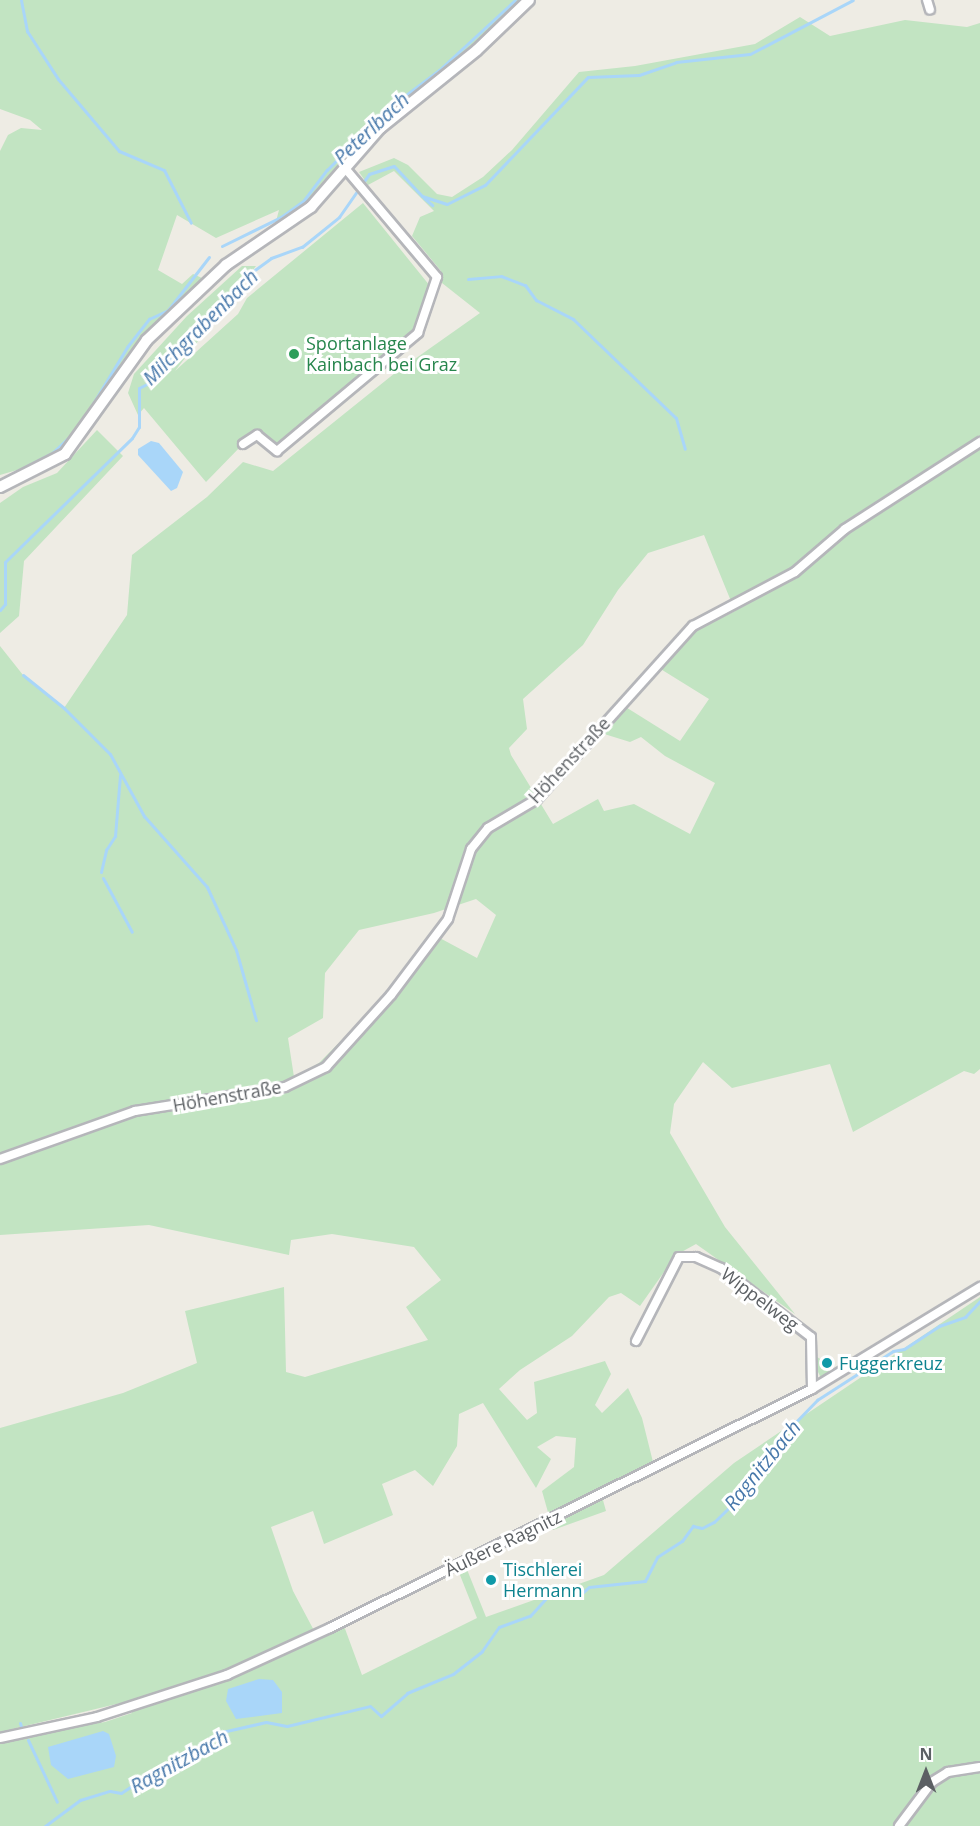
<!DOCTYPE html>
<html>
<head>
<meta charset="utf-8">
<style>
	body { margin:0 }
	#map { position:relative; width:980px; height:1826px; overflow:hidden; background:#eeece4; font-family:"Open Sans",sans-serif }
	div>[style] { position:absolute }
	.green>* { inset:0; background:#c2e4c2 }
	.water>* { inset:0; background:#a9d6f9 }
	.stream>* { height:3px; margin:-1.5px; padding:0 1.5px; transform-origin:1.5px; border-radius:1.5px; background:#a9d6f9 }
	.roads { filter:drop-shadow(2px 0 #b5b6ba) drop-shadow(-2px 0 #b5b6ba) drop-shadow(0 2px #b5b6ba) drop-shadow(0 -2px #b5b6ba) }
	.street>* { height:8px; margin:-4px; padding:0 4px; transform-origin:4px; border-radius:4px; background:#fff }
	.secondary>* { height:10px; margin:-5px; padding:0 5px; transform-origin:5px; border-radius:5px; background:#fff }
	.dots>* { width:16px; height:16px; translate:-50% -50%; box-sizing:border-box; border:3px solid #fff; border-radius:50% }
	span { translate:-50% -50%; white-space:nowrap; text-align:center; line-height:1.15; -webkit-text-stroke:6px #fff; paint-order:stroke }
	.leisure-label { font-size:18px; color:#27864d }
	.left { translate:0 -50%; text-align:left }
	.street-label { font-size:18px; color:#5c6064 }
	.culture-label { font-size:18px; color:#0d838f }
	.water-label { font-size:20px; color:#4778aa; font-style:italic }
	.north { position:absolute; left:896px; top:1742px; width:60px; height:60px; -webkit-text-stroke:4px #fff; paint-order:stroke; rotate:0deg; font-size:16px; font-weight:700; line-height:24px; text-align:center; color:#5c6064 }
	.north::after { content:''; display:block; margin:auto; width:21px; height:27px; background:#5c6064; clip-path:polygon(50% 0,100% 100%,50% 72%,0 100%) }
</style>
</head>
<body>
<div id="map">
	<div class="green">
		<i style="clip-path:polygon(0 0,520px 0,458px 59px,381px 119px,309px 200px,275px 225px,279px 210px,216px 238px,177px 215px,158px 270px,182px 284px,193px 274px,202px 278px,122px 365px,62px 451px,41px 463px,0 475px,0 151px,8px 135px,21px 128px,42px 130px,30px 120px,0 109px)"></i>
		<i style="clip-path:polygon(evenodd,800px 17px,830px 36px,905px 20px,967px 27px,980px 23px,980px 1069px,974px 1074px,964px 1071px,853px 1132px,830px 1064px,732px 1088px,703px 1062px,674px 1104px,670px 1133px,725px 1227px,795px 1314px,696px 1244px,676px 1255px,640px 1306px,621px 1293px,609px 1297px,572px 1336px,520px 1370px,499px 1389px,527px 1420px,537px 1413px,534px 1382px,605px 1361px,611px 1374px,595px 1405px,602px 1413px,628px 1388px,642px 1418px,654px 1466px,601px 1493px,606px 1511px,553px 1530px,542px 1491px,574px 1467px,576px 1438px,556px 1436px,537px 1447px,551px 1459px,536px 1488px,483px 1403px,459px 1414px,457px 1446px,433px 1486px,415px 1470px,382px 1484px,393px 1515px,324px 1544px,313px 1511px,271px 1527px,293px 1591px,318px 1638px,344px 1626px,362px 1675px,477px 1618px,458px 1570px,466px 1567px,486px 1617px,604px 1575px,734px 1463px,980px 1297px,980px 1826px,0 1826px,0 1738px,105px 1722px,132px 1713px,129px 1701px,0 1732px,0 1428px,123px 1393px,197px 1363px,185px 1311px,284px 1287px,286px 1372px,305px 1377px,428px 1340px,406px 1307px,441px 1280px,414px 1247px,332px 1234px,291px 1240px,289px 1255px,149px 1225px,0 1235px,0 646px,23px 675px,64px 708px,127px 615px,132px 555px,207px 497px,243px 462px,273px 471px,395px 373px,480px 313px,442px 283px,436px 276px,441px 271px,412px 236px,420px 217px,434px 211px,394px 171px,368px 185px,359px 172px,394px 158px,408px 165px,437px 194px,452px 197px,483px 177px,512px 150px,579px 72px,635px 66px,755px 44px,800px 17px,704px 535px,735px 611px,696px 631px,659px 668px,709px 699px,680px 741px,624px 706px,601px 733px,630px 742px,641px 737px,665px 756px,715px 783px,690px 834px,634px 804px,604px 811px,598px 799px,553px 824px,511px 755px,509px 748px,527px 729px,523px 699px,583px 645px,618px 590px,648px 553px,704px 535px,800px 17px,476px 899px,496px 915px,477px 958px,436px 936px,399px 982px,319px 1063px,294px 1077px,288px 1038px,323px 1018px,325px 973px,359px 930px,434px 913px,476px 899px)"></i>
		<i style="clip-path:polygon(363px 203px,430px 286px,418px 333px,277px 451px,257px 436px,243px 444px,206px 482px,144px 408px,138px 415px,128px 393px,134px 374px,187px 316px,242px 266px,256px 266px,175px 371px,238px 314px,247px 298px)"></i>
		<i style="clip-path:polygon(97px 430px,123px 456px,24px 561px,19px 616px,0 633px,0 503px,23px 487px,57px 473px)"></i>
		<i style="clip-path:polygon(817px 1357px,833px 1367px,821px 1378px,818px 1372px)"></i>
	</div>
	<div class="water">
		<i style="clip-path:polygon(151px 441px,159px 443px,183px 472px,177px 488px,171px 491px,138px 455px,138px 449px)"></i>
		<i style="clip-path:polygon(259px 1679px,273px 1680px,282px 1692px,282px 1713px,236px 1719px,226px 1701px,228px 1689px)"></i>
		<i style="clip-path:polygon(103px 1731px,109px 1734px,116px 1756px,114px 1767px,68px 1779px,51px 1765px,48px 1747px)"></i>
	</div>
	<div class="stream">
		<i style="left:21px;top:0;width:32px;rotate:79deg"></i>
		<i style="left:27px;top:31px;width:57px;rotate:57.1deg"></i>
		<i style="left:58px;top:79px;width:94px;rotate:49.7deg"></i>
		<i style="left:119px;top:151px;width:49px;rotate:22.9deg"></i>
		<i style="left:164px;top:170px;width:59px;rotate:63deg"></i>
		<i style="left:424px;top:198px;width:11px;rotate:41deg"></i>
		<i style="left:222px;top:246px;width:66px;rotate:-26.2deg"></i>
		<i style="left:281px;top:217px;width:29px;rotate:-36deg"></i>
		<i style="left:304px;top:200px;width:38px;rotate:-53deg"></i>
		<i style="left:327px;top:170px;width:84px;rotate:-45.5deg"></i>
		<i style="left:386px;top:110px;width:66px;rotate:-37deg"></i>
		<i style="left:439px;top:70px;width:103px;rotate:-42.6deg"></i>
		<i style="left:468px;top:279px;width:33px;rotate:-5deg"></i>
		<i style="left:501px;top:276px;width:26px;rotate:21deg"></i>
		<i style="left:525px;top:285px;width:19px;rotate:54deg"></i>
		<i style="left:536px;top:300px;width:42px;rotate:27.2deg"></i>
		<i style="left:573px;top:319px;width:143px;rotate:43.9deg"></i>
		<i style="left:676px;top:418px;width:32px;rotate:74deg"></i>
		<i style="left:0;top:480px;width:59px;rotate:-27.4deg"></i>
		<i style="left:52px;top:453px;width:34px;rotate:-43deg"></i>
		<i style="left:77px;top:430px;width:97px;rotate:-58.9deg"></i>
		<i style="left:127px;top:347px;width:36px;rotate:-52deg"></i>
		<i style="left:149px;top:319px;width:21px;rotate:-25deg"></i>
		<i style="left:168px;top:310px;width:67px;rotate:-52.3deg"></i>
		<i style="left:0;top:610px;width:8px;rotate:-50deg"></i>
		<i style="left:5px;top:604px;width:42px;rotate:-90deg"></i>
		<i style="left:5px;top:562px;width:177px;rotate:-44.3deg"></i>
		<i style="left:132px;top:438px;width:13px;rotate:-58deg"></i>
		<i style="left:139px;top:427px;width:39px;rotate:-90deg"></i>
		<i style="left:139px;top:388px;width:11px;rotate:-27deg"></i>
		<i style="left:149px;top:383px;width:143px;rotate:-47.8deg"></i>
		<i style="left:245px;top:277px;width:32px;rotate:-36deg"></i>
		<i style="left:271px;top:258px;width:33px;rotate:-20deg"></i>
		<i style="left:302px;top:247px;width:48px;rotate:-39deg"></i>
		<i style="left:339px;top:217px;width:52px;rotate:-55.1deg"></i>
		<i style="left:369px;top:174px;width:26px;rotate:-18deg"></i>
		<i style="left:394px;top:166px;width:41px;rotate:47deg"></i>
		<i style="left:422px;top:196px;width:26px;rotate:18deg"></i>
		<i style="left:447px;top:204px;width:42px;rotate:-26.6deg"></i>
		<i style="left:485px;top:185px;width:149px;rotate:-46.4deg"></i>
		<i style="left:588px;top:77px;width:51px;rotate:-2.2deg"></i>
		<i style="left:639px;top:75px;width:39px;rotate:-19deg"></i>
		<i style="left:676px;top:62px;width:74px;rotate:-6.2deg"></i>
		<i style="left:750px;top:54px;width:116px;rotate:-27.7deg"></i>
		<i style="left:23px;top:675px;width:53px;rotate:38.8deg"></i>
		<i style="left:64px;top:708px;width:65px;rotate:45deg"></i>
		<i style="left:110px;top:754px;width:71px;rotate:61.3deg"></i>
		<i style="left:144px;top:816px;width:95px;rotate:48.4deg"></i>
		<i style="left:207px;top:887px;width:69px;rotate:65.3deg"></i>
		<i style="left:236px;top:950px;width:73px;rotate:74.1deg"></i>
		<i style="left:101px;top:872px;width:23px;rotate:-77deg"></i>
		<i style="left:106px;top:850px;width:17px;rotate:-57deg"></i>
		<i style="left:115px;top:836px;width:61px;rotate:-85.3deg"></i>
		<i style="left:103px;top:878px;width:61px;rotate:61.8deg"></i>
		<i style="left:20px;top:1723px;width:3px;rotate:72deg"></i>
		<i style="left:28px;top:1740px;width:68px;rotate:64.9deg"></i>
		<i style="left:45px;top:1826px;width:44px;rotate:-36.6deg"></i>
		<i style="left:80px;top:1800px;width:31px;rotate:-17deg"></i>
		<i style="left:110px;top:1791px;width:11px;rotate:10deg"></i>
		<i style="left:121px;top:1793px;width:45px;rotate:-33.3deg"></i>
		<i style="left:159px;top:1768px;width:39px;rotate:-23deg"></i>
		<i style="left:195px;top:1753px;width:34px;rotate:-38deg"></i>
		<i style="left:222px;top:1732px;width:45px;rotate:-12.8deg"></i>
		<i style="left:266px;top:1722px;width:21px;rotate:11deg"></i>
		<i style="left:287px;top:1726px;width:85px;rotate:-13.5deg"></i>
		<i style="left:370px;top:1706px;width:15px;rotate:42deg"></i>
		<i style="left:381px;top:1716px;width:35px;rotate:-41deg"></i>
		<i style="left:407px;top:1693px;width:50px;rotate:-22.4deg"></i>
		<i style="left:453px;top:1674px;width:37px;rotate:-38deg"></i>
		<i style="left:482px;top:1651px;width:29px;rotate:-55deg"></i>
		<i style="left:499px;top:1627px;width:33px;rotate:-20deg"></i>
		<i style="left:530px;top:1616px;width:24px;rotate:-48deg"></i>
		<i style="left:546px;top:1598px;width:29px;rotate:-20deg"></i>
		<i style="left:573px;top:1588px;width:10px;rotate:29deg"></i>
		<i style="left:582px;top:1593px;width:9px;rotate:-41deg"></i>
		<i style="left:589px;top:1587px;width:56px;rotate:-6.1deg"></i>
		<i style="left:645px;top:1581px;width:27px;rotate:-63deg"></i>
		<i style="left:657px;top:1557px;width:30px;rotate:-33deg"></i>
		<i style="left:682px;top:1541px;width:19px;rotate:-54deg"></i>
		<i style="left:693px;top:1526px;width:9px;rotate:13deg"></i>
		<i style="left:702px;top:1528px;width:13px;rotate:-27deg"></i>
		<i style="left:714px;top:1522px;width:37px;rotate:-44deg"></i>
		<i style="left:741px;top:1496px;width:65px;rotate:-51.9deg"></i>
		<i style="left:781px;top:1445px;width:14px;rotate:-69deg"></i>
		<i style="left:786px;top:1432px;width:45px;rotate:-45.9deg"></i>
		<i style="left:817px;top:1400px;width:90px;rotate:-32.8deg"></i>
		<i style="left:893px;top:1351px;width:11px;rotate:-10deg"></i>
		<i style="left:904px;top:1349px;width:42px;rotate:-33.3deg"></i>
		<i style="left:939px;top:1326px;width:28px;rotate:-19deg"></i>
		<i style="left:965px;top:1317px;width:22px;rotate:-47deg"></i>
	</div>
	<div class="roads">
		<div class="street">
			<i style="left:927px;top:0;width:10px;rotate:73deg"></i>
			<i style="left:243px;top:444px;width:17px;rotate:-33deg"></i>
			<i style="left:257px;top:435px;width:26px;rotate:39deg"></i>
			<i style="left:277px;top:451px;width:184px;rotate:-39.9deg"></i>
			<i style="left:418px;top:333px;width:59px;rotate:-71.3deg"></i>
			<i style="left:437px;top:277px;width:143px;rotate:-130.2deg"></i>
			<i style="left:0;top:1159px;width:143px;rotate:-19.6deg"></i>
			<i style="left:135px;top:1111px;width:152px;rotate:-9.1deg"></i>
			<i style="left:285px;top:1087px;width:46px;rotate:-26deg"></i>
			<i style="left:326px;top:1067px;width:97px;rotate:-47.9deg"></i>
			<i style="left:391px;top:995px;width:95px;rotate:-53.1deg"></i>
			<i style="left:448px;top:919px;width:74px;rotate:-71.8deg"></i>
			<i style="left:471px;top:849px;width:27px;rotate:-51deg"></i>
			<i style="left:488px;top:828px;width:57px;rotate:-30.6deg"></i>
			<i style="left:537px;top:799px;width:233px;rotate:-48deg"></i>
			<i style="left:693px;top:626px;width:115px;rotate:-27.9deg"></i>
			<i style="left:795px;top:572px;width:66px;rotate:-40.7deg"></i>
			<i style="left:845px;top:529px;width:161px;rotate:-32.8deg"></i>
			<i style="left:636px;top:1341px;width:94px;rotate:-62.9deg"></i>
			<i style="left:679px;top:1257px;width:17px"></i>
			<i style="left:696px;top:1257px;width:27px;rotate:24deg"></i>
			<i style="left:721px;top:1268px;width:113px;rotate:37.5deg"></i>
			<i style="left:811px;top:1337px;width:52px;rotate:88.9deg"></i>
			<i style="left:0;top:1738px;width:99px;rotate:-12.2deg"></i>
			<i style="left:97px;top:1717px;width:137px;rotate:-17.9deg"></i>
			<i style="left:227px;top:1675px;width:113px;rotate:-24.5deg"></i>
			<i style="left:330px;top:1628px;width:538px;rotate:-26.37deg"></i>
			<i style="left:812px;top:1389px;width:197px;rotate:-31.3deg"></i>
			<i style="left:899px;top:1826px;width:55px;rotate:-53.1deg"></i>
			<i style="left:932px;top:1782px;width:19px;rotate:-32deg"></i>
			<i style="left:948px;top:1772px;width:32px;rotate:-9deg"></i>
		</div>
		<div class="secondary">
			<i style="left:0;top:487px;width:73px;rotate:-26.9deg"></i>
			<i style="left:65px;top:454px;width:140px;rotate:-54.3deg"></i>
			<i style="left:147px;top:340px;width:109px;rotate:-43.5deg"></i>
			<i style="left:226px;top:265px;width:103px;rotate:-34.3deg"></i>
			<i style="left:311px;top:207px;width:105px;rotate:-48.9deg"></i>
			<i style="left:380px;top:128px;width:124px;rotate:-38.8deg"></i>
			<i style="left:477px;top:50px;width:72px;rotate:-43.9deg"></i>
		</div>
	</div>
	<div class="dots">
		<i style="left:294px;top:354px;background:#2e9e5b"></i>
		<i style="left:827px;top:1363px;background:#0f9aa8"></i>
		<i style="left:491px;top:1580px;background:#0f9aa8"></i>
	</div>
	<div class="leisure-label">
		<span class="left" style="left:306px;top:354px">Sportanlage<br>Kainbach bei Graz</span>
	</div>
	<div class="street-label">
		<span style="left:569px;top:760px;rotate:-47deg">Höhenstraße</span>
		<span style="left:227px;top:1096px;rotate:-10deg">Höhenstraße</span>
		<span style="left:760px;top:1299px;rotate:37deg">Wippelweg</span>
		<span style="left:503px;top:1543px;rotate:-26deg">Äußere Ragnitz</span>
	</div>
	<div class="culture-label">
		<span class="left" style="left:839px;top:1363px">Fuggerkreuz</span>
		<span class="left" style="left:503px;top:1580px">Tischlerei<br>Hermann</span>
	</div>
	<div class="water-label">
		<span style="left:371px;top:128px;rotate:-43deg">Peterlbach</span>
		<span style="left:200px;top:327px;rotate:-45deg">Milchgrabenbach</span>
		<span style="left:762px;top:1465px;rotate:-51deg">Ragnitzbach</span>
		<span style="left:179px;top:1761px;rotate:-29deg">Ragnitzbach</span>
	</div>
	<div class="north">N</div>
</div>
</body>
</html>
